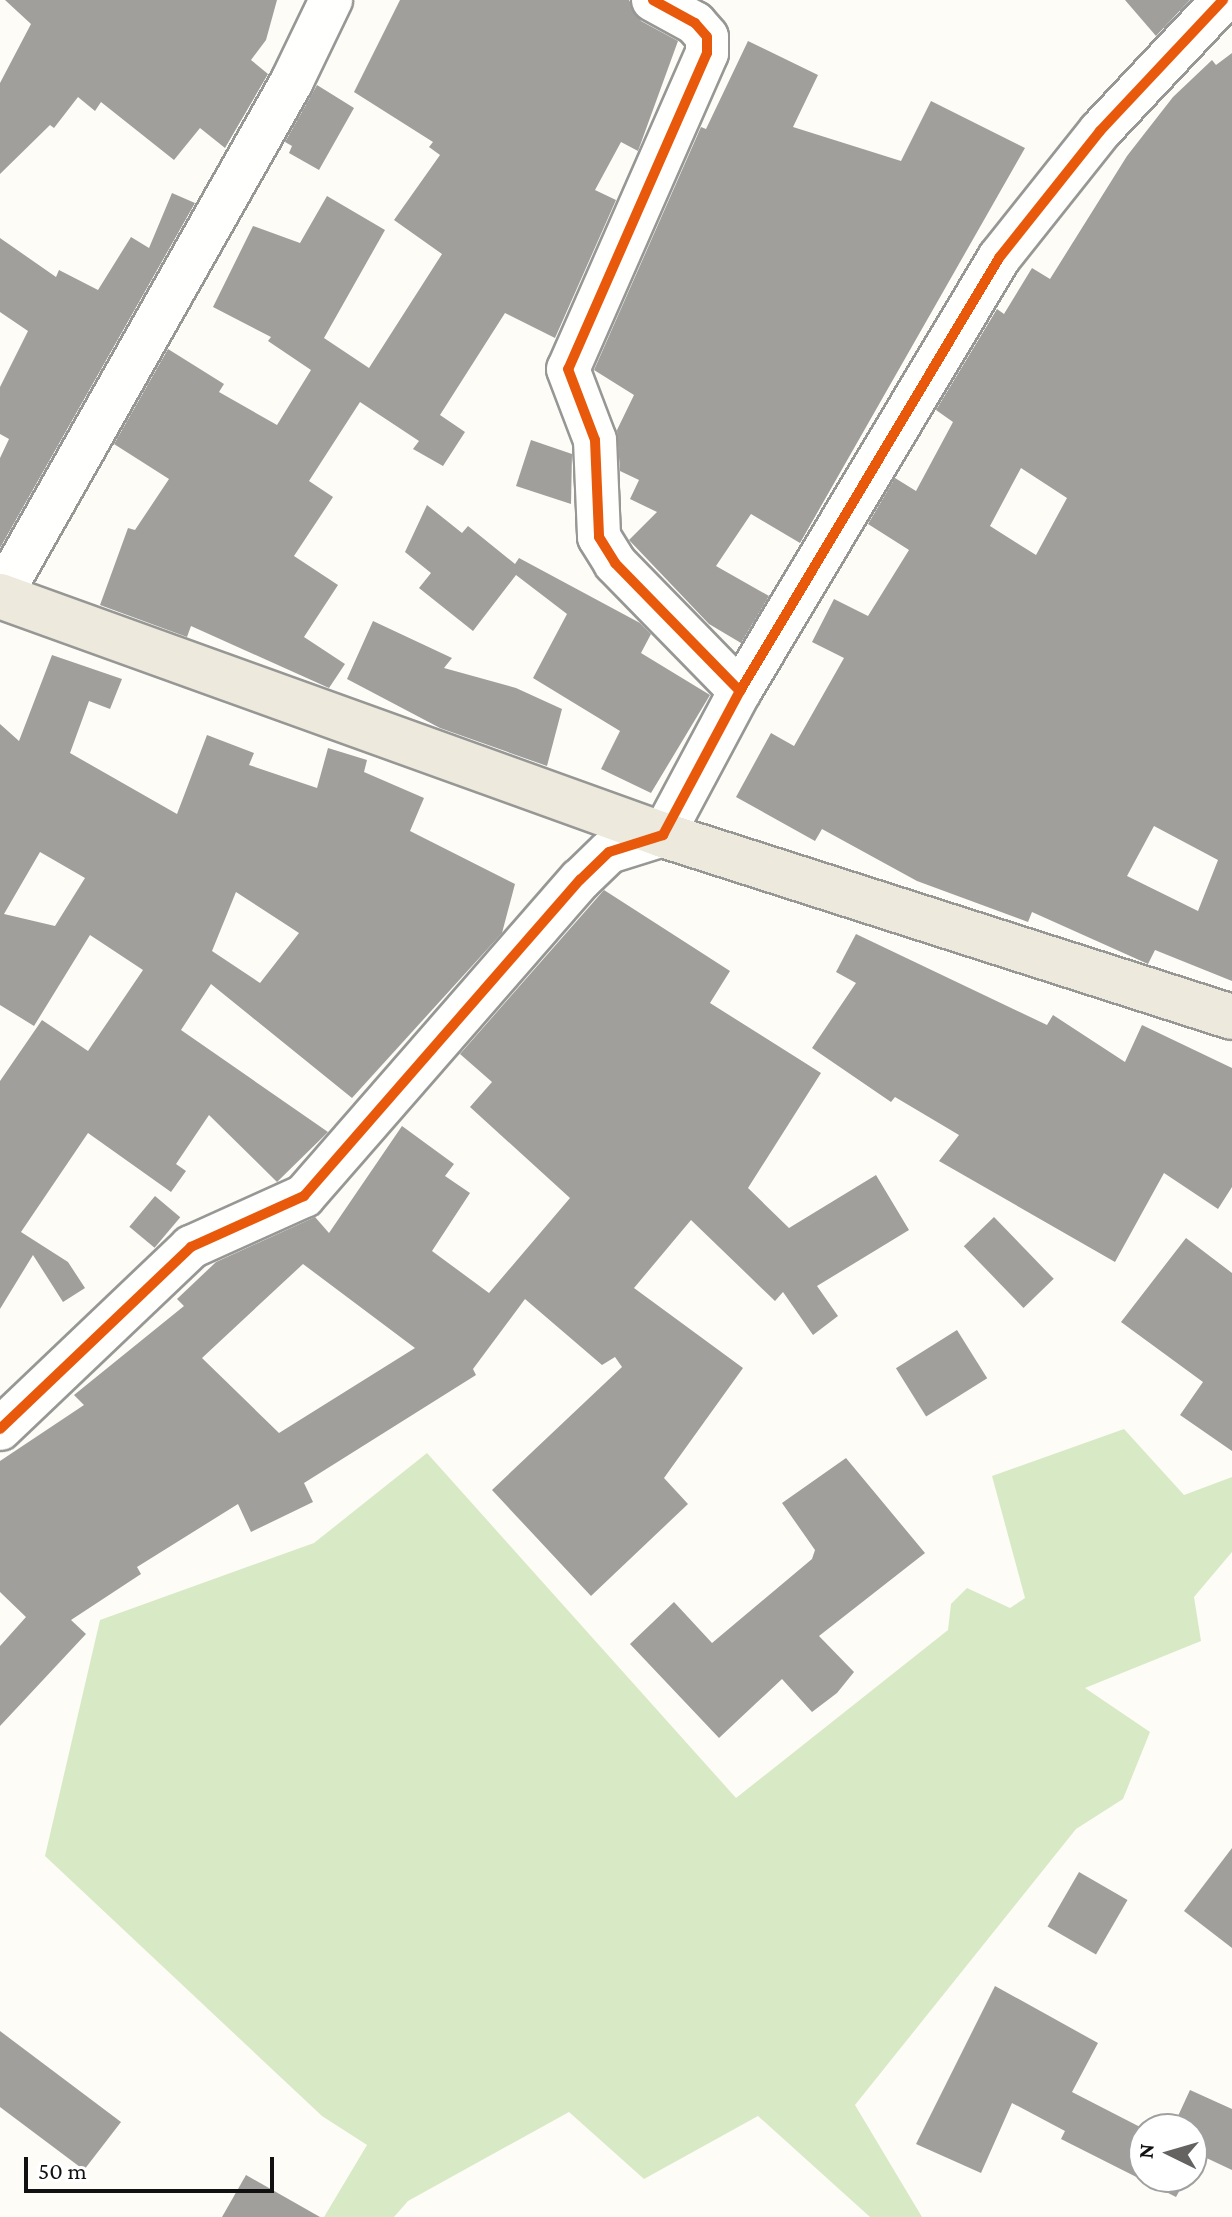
<!DOCTYPE html>
<html>
<head>
<meta charset="utf-8">
<style>
	body { margin:0 }
	#map { position:relative; width:1232px; height:2217px; overflow:hidden; background:#fdfcf7; font-family:"Crimson Pro",serif }
	div>[style] { position:absolute }
	.forest>* { inset:0; background:#d8eac5 }
	.building>* { inset:0; background:#a19f9c; transform-origin:0 0 }
	.roads { filter:drop-shadow(2px 0 #979795) drop-shadow(-2px 0 #979795) drop-shadow(0 2px #979795) drop-shadow(0 -2px #979795) }
	.minor>* { height:42px; margin:-21px; padding:0 21px; transform-origin:21px; border-radius:21px; background:#fffffe }
	.major>* { height:44px; margin:-22px; padding:0 22px; transform-origin:22px; border-radius:22px; background:#ede9dc }
	.cycleway>* { height:10px; margin:-5px; padding:0 5px; transform-origin:5px; border-radius:5px; background:#e8590c }
	span { translate:-50% -50%; white-space:nowrap; text-align:center; line-height:1.15; -webkit-text-stroke:8px #fff; paint-order:stroke }
	.north { position:absolute; left:1128px; top:2113px; width:80px; height:80px; box-sizing:border-box; background:#fff; border:2px solid #a0a0a0; border-radius:50%; rotate:275deg; font-size:22px; font-weight:700; line-height:32px; text-align:center; color:#111 }
	.north::after { content:''; display:block; margin:auto; width:28px; height:36px; background:#646362; clip-path:polygon(50% 0,100% 100%,50% 72%,0 100%) }
	.scale { position:absolute; left:24px; top:2157px; width:250px; height:36px; box-sizing:border-box; border:4px solid #111; border-top:0; padding-left:10px; font-size:24px; line-height:28px; white-space:nowrap; color:#111; -webkit-text-stroke:6px #fff; paint-order:stroke }
</style>
</head>
<body>
<div id="map">
	<div class="forest">
		<i style="clip-path:polygon(1124px 1429px,1184px 1495px,1232px 1477px,1232px 1552px,1194px 1597px,1201px 1641px,1085px 1688px,1150px 1732px,1123px 1799px,1076px 1829px,855px 2105px,922px 2217px,870px 2217px,758px 2116px,644px 2179px,569px 2112px,408px 2201px,394px 2217px,324px 2217px,367px 2145px,322px 2116px,45px 1856px,100px 1620px,314px 1543px,427px 1453px,736px 1798px,948px 1630px,951px 1604px,967px 1588px,1010px 1608px,1025px 1598px,992px 1476px)"></i>
	</div>
	<div class="building">
		<i style="clip-path:polygon(5px 0,277px 0,266px 40px,251px 60px,268px 74px,225px 148px,200px 128px,174px 160px,101px 102px,95px 111px,78px 97px,54px 128px,50px 125px,0 174px,0 83px,31px 24px)"></i>
		<i style="clip-path:polygon(400px 0,629px 0,641px 21px,678px 41px,638px 151px,621px 142px,595px 190px,616px 200px,555px 338px,505px 313px,440px 415px,465px 432px,443px 466px,413px 449px,419px 441px,360px 402px,309px 481px,333px 497px,294px 556px,338px 585px,304px 637px,345px 664px,329px 688px,191px 626px,187px 637px,100px 605px,128px 528px,135px 530px,169px 479px,114px 444px,168px 349px,224px 384px,219px 392px,277px 425px,311px 370px,268px 341px,271px 337px,213px 307px,253px 226px,300px 243px,327px 196px,385px 230px,324px 338px,369px 368px,442px 254px,394px 220px,440px 155px,429px 147px,433px 142px,354px 92px)"></i>
		<i style="clip-path:polygon(1125px 0,1190px 0,1156px 36px)"></i>
		<i style="clip-path:polygon(748px 41px,818px 75px,793px 127px,901px 161px,931px 101px,1025px 148px,800px 543px,751px 514px,716px 566px,769px 596px,741px 643px,709px 624px,629px 540px,657px 512px,630px 499px,639px 480px,620px 471px,617px 430px,634px 395px,594px 370px,701px 127px,706px 129px)"></i>
		<i style="clip-path:polygon(evenodd,1232px 53px,1232px 981px,1155px 950px,1148px 964px,1032px 912px,1028px 922px,917px 881px,822px 829px,815px 841px,736px 797px,771px 733px,794px 746px,844px 658px,812px 642px,834px 599px,868px 616px,909px 550px,868px 524px,895px 478px,916px 491px,953px 422px,936px 410px,997px 309px,1004px 314px,1032px 268px,1050px 279px,1127px 156px,1173px 97px,1212px 60px,1216px 65px,1232px 53px,1021px 468px,1067px 498px,1036px 555px,990px 526px,1021px 468px,1232px 53px,1154px 826px,1218px 860px,1198px 911px,1127px 876px,1154px 826px)"></i>
		<i style="clip-path:polygon(317px 85px,354px 108px,319px 170px,289px 153px,292px 146px,285px 142px)"></i>
		<i style="clip-path:polygon(172px 193px,195px 203px,0 548px,0 458px,9px 439px,0 434px,0 387px,28px 331px,0 312px,0 238px,56px 277px,59px 270px,98px 290px,131px 237px,149px 248px)"></i>
		<i style="clip-path:polygon(531px 440px,572px 454px,571px 504px,516px 486px)"></i>
		<i style="clip-path:polygon(427px 505px,462px 533px,468px 526px,515px 564px,519px 558px,640px 623px,651px 634px,641px 653px,710px 695px,651px 793px,601px 769px,620px 731px,533px 678px,567px 614px,516px 575px,473px 631px,419px 588px,431px 573px,405px 552px)"></i>
		<i style="clip-path:polygon(373px 621px,452px 658px,444px 668px,516px 688px,562px 709px,547px 766px,440px 728px,347px 679px)"></i>
		<i style="clip-path:polygon(evenodd,52px 655px,122px 679px,110px 709px,89px 701px,70px 753px,177px 814px,207px 735px,254px 753px,249px 765px,317px 788px,328px 748px,367px 760px,364px 772px,424px 798px,410px 831px,515px 884px,502px 933px,352px 1098px,211px 984px,181px 1030px,328px 1132px,277px 1182px,209px 1115px,176px 1164px,186px 1171px,171px 1192px,88px 1133px,21px 1232px,68px 1262px,85px 1288px,63px 1302px,33px 1255px,0 1309px,0 1081px,42px 1020px,88px 1051px,143px 970px,90px 935px,34px 1026px,0 1005px,0 724px,19px 741px,52px 655px,40px 852px,85px 878px,55px 926px,4px 914px,40px 852px,52px 655px,236px 892px,299px 933px,260px 983px,212px 951px,236px 892px)"></i>
		<i style="clip-path:polygon(evenodd,604px 890px,730px 971px,710px 1003px,821px 1073px,748px 1188px,789px 1228px,876px 1175px,909px 1230px,817px 1286px,838px 1316px,813px 1335px,783px 1292px,775px 1301px,691px 1220px,634px 1288px,743px 1368px,664px 1478px,688px 1504px,591px 1596px,492px 1490px,622px 1367px,615px 1357px,602px 1365px,525px 1299px,473px 1369px,476px 1375px,304px 1483px,313px 1502px,251px 1532px,238px 1504px,137px 1567px,141px 1574px,71px 1620px,86px 1634px,0 1726px,0 1646px,26px 1617px,0 1592px,0 1461px,84px 1405px,74px 1395px,184px 1306px,177px 1299px,216px 1262px,315px 1217px,329px 1233px,402px 1126px,454px 1164px,445px 1176px,470px 1193px,432px 1251px,489px 1293px,570px 1198px,470px 1107px,492px 1082px,460px 1054px,604px 890px,303px 1264px,415px 1348px,279px 1433px,202px 1358px,303px 1264px)"></i>
		<i style="clip-path:polygon(856px 934px,1047px 1025px,1053px 1015px,1125px 1062px,1142px 1025px,1232px 1068px,1232px 1187px,1218px 1209px,1164px 1173px,1115px 1262px,939px 1161px,959px 1135px,895px 1097px,891px 1102px,812px 1048px,856px 983px,836px 972px)"></i>
		<i style="left:155px;top:1196px;width:33px;height:40px;rotate:40deg"></i>
		<i style="left:994px;top:1217px;width:86px;height:42px;rotate:46deg"></i>
		<i style="clip-path:polygon(1186px 1238px,1232px 1273px,1232px 1451px,1180px 1415px,1203px 1382px,1121px 1322px)"></i>
		<i style="left:957px;top:1330px;width:57px;height:72px;rotate:58deg"></i>
		<i style="clip-path:polygon(846px 1458px,925px 1553px,819px 1636px,854px 1672px,837px 1693px,812px 1712px,782px 1679px,719px 1738px,630px 1644px,674px 1602px,712px 1643px,812px 1559px,815px 1550px,782px 1503px)"></i>
		<i style="clip-path:polygon(1232px 1848px,1232px 1948px,1184px 1911px)"></i>
		<i style="left:1079px;top:1872px;width:56px;height:63px;rotate:30deg"></i>
		<i style="clip-path:polygon(995px 1986px,1098px 2043px,1072px 2092px,1144px 2129px,1144px 2177px,1187px 2177px,1176px 2197px,1061px 2139px,1065px 2131px,1012px 2103px,981px 2173px,916px 2144px)"></i>
		<i style="clip-path:polygon(0 2031px,121px 2122px,84px 2170px,0 2107px)"></i>
		<i style="clip-path:polygon(1190px 2090px,1232px 2109px,1232px 2170px,1198px 2154px,1192px 2167px,1192px 2129px,1172px 2129px)"></i>
		<i style="clip-path:polygon(246px 2175px,320px 2217px,222px 2217px)"></i>
	</div>
	<div class="roads">
		<div class="minor">
			<i style="left:653px;top:0;width:48px;rotate:28.7deg"></i>
			<i style="left:695px;top:23px;width:18px;rotate:49deg"></i>
			<i style="left:707px;top:37px;width:16px;rotate:90deg"></i>
			<i style="left:707px;top:53px;width:345px;rotate:113.7deg"></i>
			<i style="left:568px;top:369px;width:76px;rotate:69.2deg"></i>
			<i style="left:595px;top:440px;width:97px;rotate:87.6deg"></i>
			<i style="left:599px;top:537px;width:31px;rotate:58deg"></i>
			<i style="left:615px;top:563px;width:179px;rotate:45.7deg"></i>
			<i style="left:0;top:597px;width:593px;rotate:-60.49deg"></i>
			<i style="left:292px;top:81px;width:90px;rotate:-64.3deg"></i>
			<i style="left:0;top:1429px;width:264px;rotate:-43.6deg"></i>
			<i style="left:191px;top:1247px;width:124px;rotate:-24.3deg"></i>
			<i style="left:304px;top:1196px;width:420px;rotate:-48.9deg"></i>
			<i style="left:580px;top:880px;width:40px;rotate:-44deg"></i>
			<i style="left:609px;top:852px;width:57px;rotate:-17.5deg"></i>
			<i style="left:663px;top:835px;width:163px;rotate:-61.9deg"></i>
			<i style="left:740px;top:691px;width:505px;rotate:-59.11deg"></i>
			<i style="left:999px;top:258px;width:162px;rotate:-51.5deg"></i>
			<i style="left:1100px;top:131px;width:180px;rotate:-46.8deg"></i>
		</div>
		<div class="major">
			<i style="left:0;top:596px;width:705px;rotate:19.82deg"></i>
			<i style="left:663px;top:835px;width:597px;rotate:17.74deg"></i>
		</div>
	</div>
	<div class="cycleway">
		<i style="left:653px;top:0;width:48px;rotate:28.7deg"></i>
		<i style="left:695px;top:23px;width:18px;rotate:49deg"></i>
		<i style="left:707px;top:37px;width:16px;rotate:90deg"></i>
		<i style="left:707px;top:53px;width:345px;rotate:113.7deg"></i>
		<i style="left:568px;top:369px;width:76px;rotate:69.2deg"></i>
		<i style="left:595px;top:440px;width:97px;rotate:87.6deg"></i>
		<i style="left:599px;top:537px;width:31px;rotate:58deg"></i>
		<i style="left:615px;top:563px;width:179px;rotate:45.7deg"></i>
		<i style="left:0;top:1429px;width:264px;rotate:-43.6deg"></i>
		<i style="left:191px;top:1247px;width:124px;rotate:-24.3deg"></i>
		<i style="left:304px;top:1196px;width:420px;rotate:-48.9deg"></i>
		<i style="left:580px;top:880px;width:40px;rotate:-44deg"></i>
		<i style="left:609px;top:852px;width:57px;rotate:-17.5deg"></i>
		<i style="left:663px;top:835px;width:163px;rotate:-61.9deg"></i>
		<i style="left:740px;top:691px;width:505px;rotate:-59.11deg"></i>
		<i style="left:999px;top:258px;width:162px;rotate:-51.5deg"></i>
		<i style="left:1100px;top:131px;width:180px;rotate:-46.8deg"></i>
	</div>
	<div class="north">N</div>
	<div class="scale">50 m</div>
</div>
</body>
</html>
